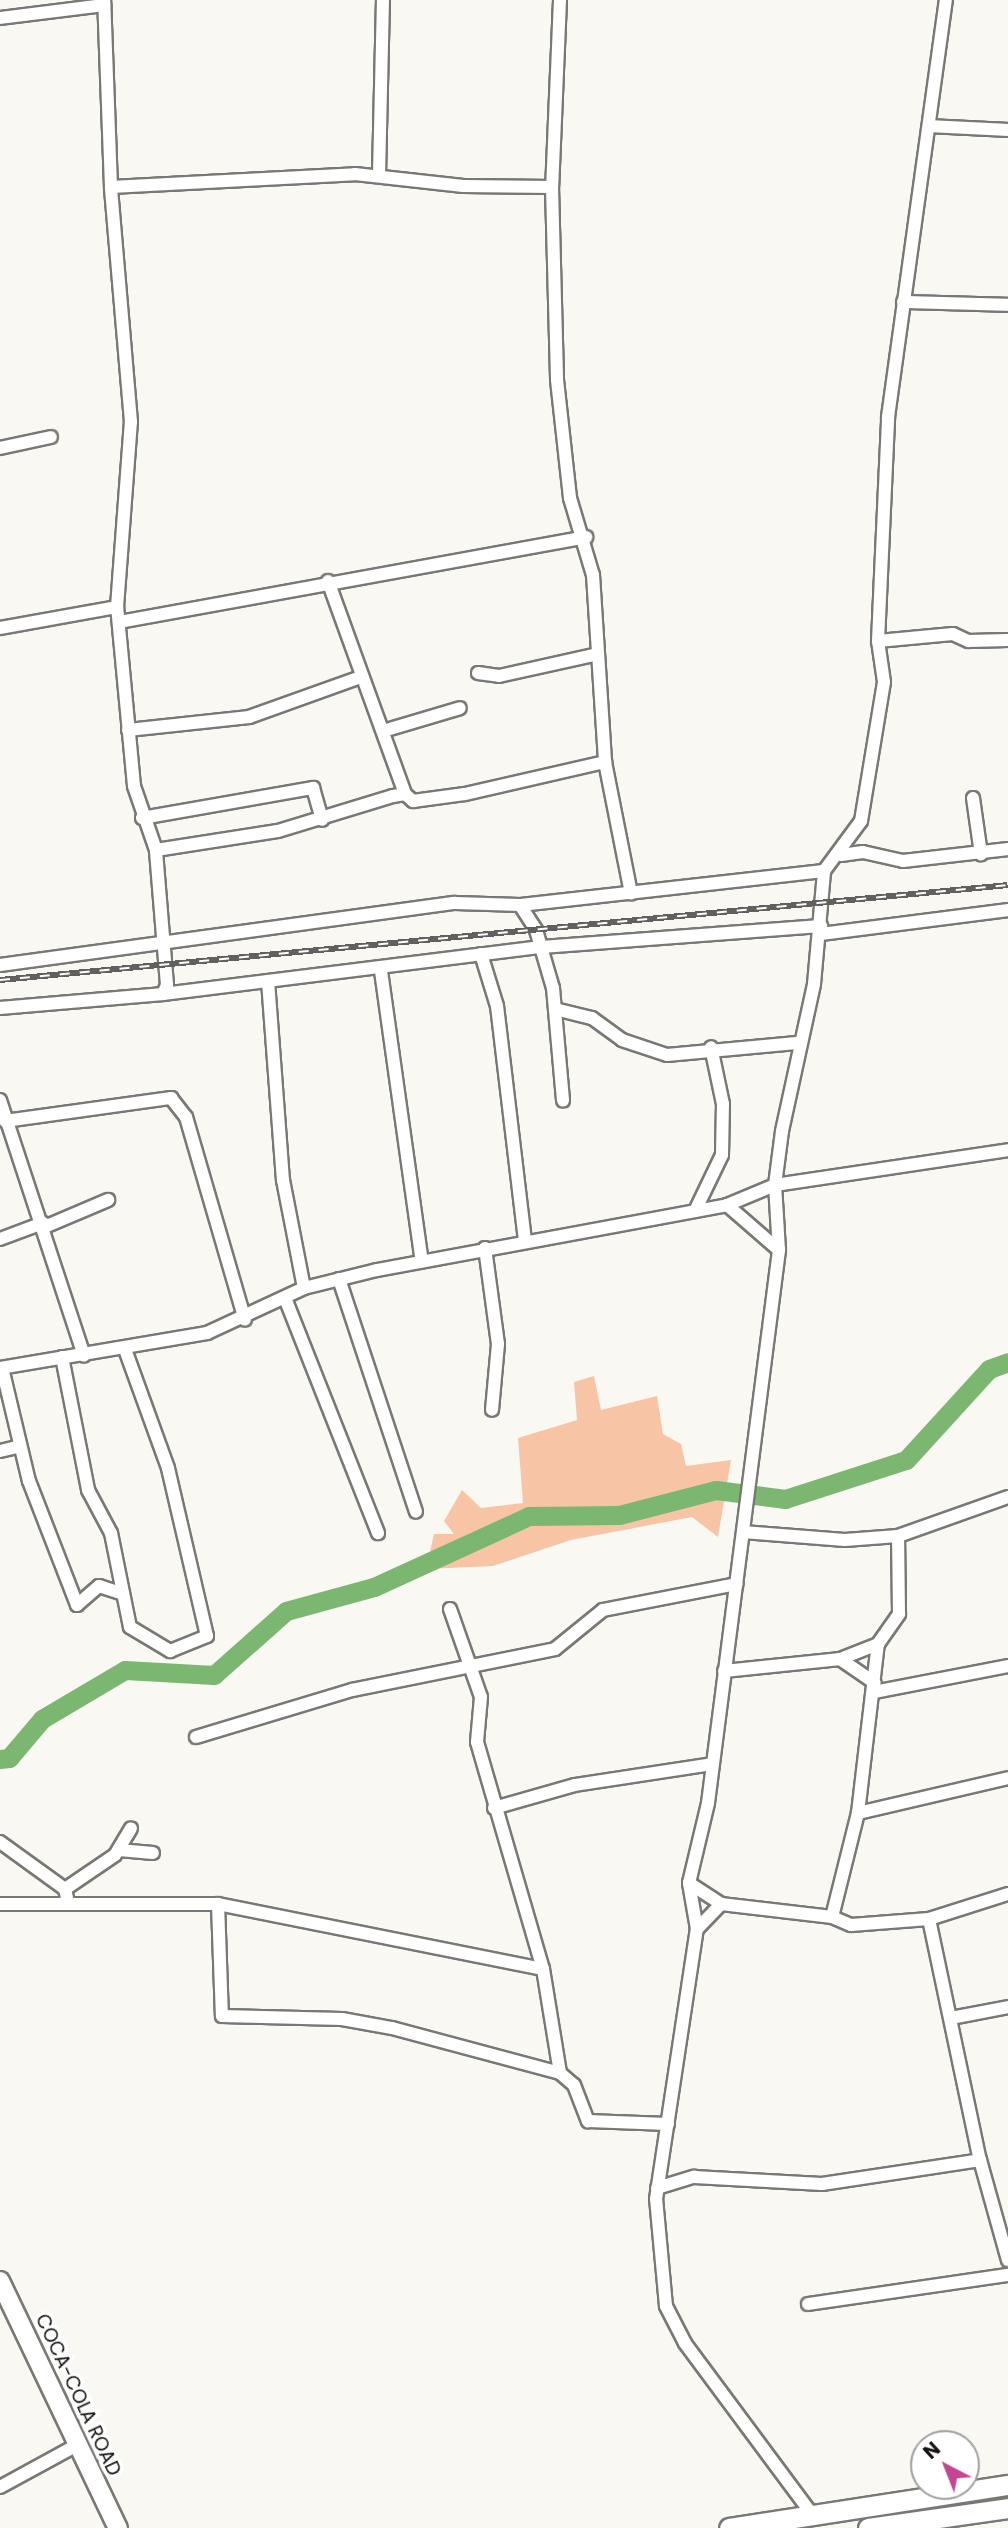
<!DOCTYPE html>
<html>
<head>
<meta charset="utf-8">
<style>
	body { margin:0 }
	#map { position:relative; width:1008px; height:2528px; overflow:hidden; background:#f9f8f3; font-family:Poppins,sans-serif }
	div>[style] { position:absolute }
	.green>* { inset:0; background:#f7c5a6 }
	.river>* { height:19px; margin:-9.5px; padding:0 9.5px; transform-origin:9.5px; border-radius:9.5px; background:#7bb771 }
	.roads { filter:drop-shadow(2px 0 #797874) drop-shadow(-2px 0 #797874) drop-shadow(0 2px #797874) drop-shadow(0 -2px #797874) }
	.street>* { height:12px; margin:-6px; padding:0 6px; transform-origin:6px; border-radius:6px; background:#fff }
	.secondary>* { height:18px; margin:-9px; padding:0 9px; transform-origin:9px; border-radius:9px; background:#fff }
	.primary>* { height:19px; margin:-9.5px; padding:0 9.5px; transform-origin:9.5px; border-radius:9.5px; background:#fff }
	.rail>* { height:6px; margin-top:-3px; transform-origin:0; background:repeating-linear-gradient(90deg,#fff 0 10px,#61605e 0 20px); box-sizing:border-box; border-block:2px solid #61605e }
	span { translate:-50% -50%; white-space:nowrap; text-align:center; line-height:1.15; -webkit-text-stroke:7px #fff; paint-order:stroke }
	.street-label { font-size:19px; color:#151413 }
	.north { position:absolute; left:910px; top:2430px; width:70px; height:70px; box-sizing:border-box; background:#fff; border:2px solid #a1a1a1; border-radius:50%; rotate:318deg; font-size:19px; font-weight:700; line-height:28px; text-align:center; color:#151413 }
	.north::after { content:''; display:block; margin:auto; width:24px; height:32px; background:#c44693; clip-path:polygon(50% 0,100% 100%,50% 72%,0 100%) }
</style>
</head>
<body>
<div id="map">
	<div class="green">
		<i style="clip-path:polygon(594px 1376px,601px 1410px,657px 1396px,663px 1434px,681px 1444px,686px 1466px,731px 1460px,718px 1537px,692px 1517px,571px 1540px,493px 1566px,426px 1569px,434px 1534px,454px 1534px,444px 1521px,462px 1490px,481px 1508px,523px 1503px,518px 1438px,577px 1420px,574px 1382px)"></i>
	</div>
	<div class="river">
		<i style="left:0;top:1759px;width:9px;rotate:-6deg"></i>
		<i style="left:9px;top:1758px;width:51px;rotate:-49.8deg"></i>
		<i style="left:42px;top:1719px;width:96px;rotate:-30.6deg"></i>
		<i style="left:125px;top:1670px;width:89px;rotate:3.2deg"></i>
		<i style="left:214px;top:1675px;width:96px;rotate:-41.6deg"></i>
		<i style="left:286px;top:1611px;width:91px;rotate:-15.3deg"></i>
		<i style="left:374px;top:1587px;width:170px;rotate:-24.6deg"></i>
		<i style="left:529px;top:1516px;width:90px;rotate:-0.6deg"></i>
		<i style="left:619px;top:1515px;width:100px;rotate:-14.5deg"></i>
		<i style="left:716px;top:1490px;width:70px;rotate:7.4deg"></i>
		<i style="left:785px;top:1499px;width:127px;rotate:-17.9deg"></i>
		<i style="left:906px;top:1460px;width:123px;rotate:-47.6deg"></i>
		<i style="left:989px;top:1369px;width:20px;rotate:-20deg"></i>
	</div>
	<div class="roads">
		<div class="street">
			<i style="left:560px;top:0;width:187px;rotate:92.4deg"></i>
			<i style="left:552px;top:187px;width:193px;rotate:88.5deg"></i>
			<i style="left:557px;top:380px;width:119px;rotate:83.7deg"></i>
			<i style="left:570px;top:498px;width:80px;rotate:73.4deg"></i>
			<i style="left:593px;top:575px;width:187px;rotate:86.3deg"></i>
			<i style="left:605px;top:762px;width:134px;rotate:78.8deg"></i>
			<i style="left:0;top:18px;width:105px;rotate:-7.1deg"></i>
			<i style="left:929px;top:126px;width:79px;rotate:2.9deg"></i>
			<i style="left:379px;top:175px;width:175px;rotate:-88.7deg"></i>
			<i style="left:111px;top:187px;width:244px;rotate:-3deg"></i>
			<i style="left:355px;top:174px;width:109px;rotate:6.3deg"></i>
			<i style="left:463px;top:186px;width:89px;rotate:0.6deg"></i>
			<i style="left:903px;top:302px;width:105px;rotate:1.6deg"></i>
			<i style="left:0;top:448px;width:52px;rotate:-12.2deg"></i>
			<i style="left:328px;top:581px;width:226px;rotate:70.1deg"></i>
			<i style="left:119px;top:622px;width:475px;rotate:-10.3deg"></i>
			<i style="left:0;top:628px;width:119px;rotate:-10.2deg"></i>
			<i style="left:878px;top:641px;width:75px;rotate:-5.3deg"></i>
			<i style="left:953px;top:634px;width:17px;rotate:25deg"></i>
			<i style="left:968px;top:641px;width:40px;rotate:-1.4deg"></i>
			<i style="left:478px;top:673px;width:21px;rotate:8deg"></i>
			<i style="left:499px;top:676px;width:101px;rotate:-12.5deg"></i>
			<i style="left:128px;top:730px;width:122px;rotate:-6.1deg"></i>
			<i style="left:249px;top:717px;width:119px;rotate:-19.7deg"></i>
			<i style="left:383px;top:731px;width:80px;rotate:-16.6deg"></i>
			<i style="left:973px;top:798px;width:57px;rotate:81.9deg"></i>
			<i style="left:142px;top:818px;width:174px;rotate:-10deg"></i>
			<i style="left:313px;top:788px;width:33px;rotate:74deg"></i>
			<i style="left:156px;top:850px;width:123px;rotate:-8.9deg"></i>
			<i style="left:278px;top:831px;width:120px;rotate:-16.9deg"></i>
			<i style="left:393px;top:796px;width:12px;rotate:-9deg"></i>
			<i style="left:405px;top:794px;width:11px;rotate:41deg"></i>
			<i style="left:413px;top:801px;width:52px;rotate:-7.7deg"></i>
			<i style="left:465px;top:794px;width:144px;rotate:-12.9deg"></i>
			<i style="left:841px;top:855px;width:22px;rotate:-8deg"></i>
			<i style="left:863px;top:852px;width:41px;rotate:12.7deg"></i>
			<i style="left:903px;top:861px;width:106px;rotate:-6.5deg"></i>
			<i style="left:520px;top:905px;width:30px;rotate:57deg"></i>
			<i style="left:536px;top:930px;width:60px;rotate:73.7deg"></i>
			<i style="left:553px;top:988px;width:113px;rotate:84.9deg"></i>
			<i style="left:821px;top:934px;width:189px;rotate:-7.3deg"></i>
			<i style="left:481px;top:954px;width:54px;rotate:72.9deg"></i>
			<i style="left:497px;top:1006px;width:237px;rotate:83.2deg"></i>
			<i style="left:0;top:965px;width:459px;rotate:-7.8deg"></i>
			<i style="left:455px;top:903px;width:65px;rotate:1.8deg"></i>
			<i style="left:520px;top:905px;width:306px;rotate:-6.4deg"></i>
			<i style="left:381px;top:971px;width:293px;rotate:82deg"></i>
			<i style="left:268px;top:981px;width:200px;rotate:85.7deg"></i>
			<i style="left:283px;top:1180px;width:110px;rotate:79deg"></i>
			<i style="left:163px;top:994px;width:381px;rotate:-7.1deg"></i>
			<i style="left:541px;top:947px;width:281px;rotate:-4.3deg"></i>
			<i style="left:0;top:1008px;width:164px;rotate:-4.9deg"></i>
			<i style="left:163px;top:994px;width:10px;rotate:-66deg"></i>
			<i style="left:167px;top:985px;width:135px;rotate:-94.7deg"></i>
			<i style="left:156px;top:850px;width:68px;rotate:-109deg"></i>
			<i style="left:134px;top:786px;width:180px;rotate:-95.4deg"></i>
			<i style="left:117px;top:607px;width:186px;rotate:-85.7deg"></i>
			<i style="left:131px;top:422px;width:236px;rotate:-94.9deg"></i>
			<i style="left:111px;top:187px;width:187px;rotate:-92.1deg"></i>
			<i style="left:555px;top:1009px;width:38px;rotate:14deg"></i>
			<i style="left:592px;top:1018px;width:37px;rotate:36deg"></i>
			<i style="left:622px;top:1040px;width:47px;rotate:18.4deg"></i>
			<i style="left:667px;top:1055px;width:130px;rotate:-5.3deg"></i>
			<i style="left:0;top:1100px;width:269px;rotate:71.8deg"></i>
			<i style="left:5px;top:1121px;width:168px;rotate:-7.9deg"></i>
			<i style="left:171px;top:1098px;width:24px;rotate:52deg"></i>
			<i style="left:186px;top:1117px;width:211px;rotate:73.8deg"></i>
			<i style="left:727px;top:1205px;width:69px;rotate:40.9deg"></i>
			<i style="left:695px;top:1211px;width:62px;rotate:-64.3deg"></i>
			<i style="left:722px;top:1155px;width:51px;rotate:-88.9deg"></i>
			<i style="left:723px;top:1104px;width:58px;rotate:-101.9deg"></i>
			<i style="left:42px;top:1228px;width:72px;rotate:-23deg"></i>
			<i style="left:0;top:1239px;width:46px;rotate:-20.4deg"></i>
			<i style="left:485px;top:1248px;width:97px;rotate:82.3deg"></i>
			<i style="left:498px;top:1344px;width:66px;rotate:95.2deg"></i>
			<i style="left:339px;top:1279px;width:245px;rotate:71.7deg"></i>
			<i style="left:285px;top:1298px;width:253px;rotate:68.4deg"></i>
			<i style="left:62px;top:1357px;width:136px;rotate:78.9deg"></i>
			<i style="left:88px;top:1490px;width:49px;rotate:61.9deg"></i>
			<i style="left:111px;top:1533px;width:96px;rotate:78.6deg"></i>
			<i style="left:130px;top:1627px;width:47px;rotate:31deg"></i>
			<i style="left:170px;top:1651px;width:40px;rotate:-22deg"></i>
			<i style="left:207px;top:1636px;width:172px;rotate:-103.1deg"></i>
			<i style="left:168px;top:1468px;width:127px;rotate:-109.9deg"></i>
			<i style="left:0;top:1368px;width:210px;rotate:-9.6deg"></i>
			<i style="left:207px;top:1333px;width:107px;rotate:-24.9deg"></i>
			<i style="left:304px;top:1288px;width:75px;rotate:-13.9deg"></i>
			<i style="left:377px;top:1270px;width:356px;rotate:-10.5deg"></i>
			<i style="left:727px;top:1205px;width:52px;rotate:-22.6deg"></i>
			<i style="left:775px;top:1185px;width:236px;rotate:-8.5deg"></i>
			<i style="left:2px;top:1368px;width:116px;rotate:76.6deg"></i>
			<i style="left:29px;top:1481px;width:133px;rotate:68.8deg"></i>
			<i style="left:77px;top:1605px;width:29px;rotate:-41deg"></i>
			<i style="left:99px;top:1586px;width:25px;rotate:18deg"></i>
			<i style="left:0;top:1451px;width:18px;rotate:-13deg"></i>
			<i style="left:743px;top:1532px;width:102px;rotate:4.5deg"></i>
			<i style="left:845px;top:1540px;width:53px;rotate:-4.3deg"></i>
			<i style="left:898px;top:1536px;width:117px;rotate:-19.5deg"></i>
			<i style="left:450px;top:1609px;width:93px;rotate:70.6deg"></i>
			<i style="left:481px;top:1697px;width:45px;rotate:95.1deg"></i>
			<i style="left:477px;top:1742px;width:236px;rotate:73.8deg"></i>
			<i style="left:543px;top:1969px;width:105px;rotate:80.7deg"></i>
			<i style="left:840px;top:1659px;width:41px;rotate:-21.5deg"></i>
			<i style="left:724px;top:1671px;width:117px;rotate:-5.9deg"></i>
			<i style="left:840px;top:1659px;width:42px;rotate:34.4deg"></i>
			<i style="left:874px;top:1692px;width:136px;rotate:-11deg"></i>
			<i style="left:196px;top:1737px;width:163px;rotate:-16.8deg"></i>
			<i style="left:352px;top:1690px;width:207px;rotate:-11.4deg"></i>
			<i style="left:555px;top:1649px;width:62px;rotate:-39.1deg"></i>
			<i style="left:603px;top:1610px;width:136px;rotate:-11deg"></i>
			<i style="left:494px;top:1808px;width:84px;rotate:-15.9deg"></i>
			<i style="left:575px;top:1785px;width:139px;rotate:-8.7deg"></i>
			<i style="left:858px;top:1813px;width:154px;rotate:-13.1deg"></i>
			<i style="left:0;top:1842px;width:80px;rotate:35.9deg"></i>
			<i style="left:119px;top:1850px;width:34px;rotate:5deg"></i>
			<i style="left:689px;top:1883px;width:38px;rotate:33deg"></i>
			<i style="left:721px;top:1904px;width:112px;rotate:6.7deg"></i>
			<i style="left:832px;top:1917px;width:21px;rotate:23deg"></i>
			<i style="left:851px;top:1925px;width:78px;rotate:-4.4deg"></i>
			<i style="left:929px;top:1919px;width:83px;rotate:-17.6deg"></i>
			<i style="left:68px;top:1903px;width:14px;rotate:-102deg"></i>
			<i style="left:65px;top:1889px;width:60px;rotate:-34.2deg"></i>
			<i style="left:115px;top:1855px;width:31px;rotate:-59deg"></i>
			<i style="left:0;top:1904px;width:218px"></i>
			<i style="left:218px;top:1904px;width:331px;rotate:11.3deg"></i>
			<i style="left:218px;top:1904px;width:112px;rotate:88deg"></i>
			<i style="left:222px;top:2016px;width:120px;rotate:1.4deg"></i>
			<i style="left:342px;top:2019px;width:51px;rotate:10.2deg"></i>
			<i style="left:392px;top:2028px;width:174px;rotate:15deg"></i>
			<i style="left:560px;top:2073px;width:18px;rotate:41deg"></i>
			<i style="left:574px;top:2085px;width:39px;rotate:69deg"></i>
			<i style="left:588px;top:2121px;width:80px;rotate:2.1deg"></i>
			<i style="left:832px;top:1917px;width:107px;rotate:-76deg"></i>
			<i style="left:858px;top:1813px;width:170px;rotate:-83.3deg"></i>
			<i style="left:878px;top:1644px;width:37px;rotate:-55deg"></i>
			<i style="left:899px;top:1614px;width:78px;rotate:-90.7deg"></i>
			<i style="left:929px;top:1919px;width:246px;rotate:78.1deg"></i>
			<i style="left:980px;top:2160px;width:104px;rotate:74.4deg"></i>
			<i style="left:697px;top:1929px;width:35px;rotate:-46deg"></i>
			<i style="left:951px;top:2018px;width:58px;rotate:-10.9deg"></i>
			<i style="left:657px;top:2188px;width:39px;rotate:-17deg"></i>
			<i style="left:694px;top:2177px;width:128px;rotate:3.1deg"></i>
			<i style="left:822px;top:2184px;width:160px;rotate:-8.6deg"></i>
			<i style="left:808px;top:2304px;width:202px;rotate:-8.3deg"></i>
			<i style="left:0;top:2487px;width:88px;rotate:-28.6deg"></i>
			<i style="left:814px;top:2517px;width:217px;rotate:-126.6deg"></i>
			<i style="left:685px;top:2343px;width:42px;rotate:-117.2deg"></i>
			<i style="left:666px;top:2306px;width:107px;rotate:-95.3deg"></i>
			<i style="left:656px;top:2199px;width:273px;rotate:-81.4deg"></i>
			<i style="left:697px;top:1929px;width:47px;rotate:-99.9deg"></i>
			<i style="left:689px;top:1883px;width:82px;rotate:-76.6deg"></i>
			<i style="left:708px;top:1803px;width:558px;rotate:-82.68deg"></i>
			<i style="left:779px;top:1250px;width:65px;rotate:-93.5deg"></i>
			<i style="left:775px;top:1185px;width:54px;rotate:-82.6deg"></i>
			<i style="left:782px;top:1131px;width:150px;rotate:-77.7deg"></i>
			<i style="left:814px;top:984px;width:113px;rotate:-84.9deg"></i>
			<i style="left:824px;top:871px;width:62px;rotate:-53.5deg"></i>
			<i style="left:861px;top:821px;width:141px;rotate:-80.6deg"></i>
			<i style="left:884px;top:682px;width:41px;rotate:-98.3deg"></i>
			<i style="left:878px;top:641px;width:224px;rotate:-87.4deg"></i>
			<i style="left:888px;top:417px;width:421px;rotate:-82.1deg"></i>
		</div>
		<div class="secondary">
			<i style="left:0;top:2281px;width:274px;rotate:64.5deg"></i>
		</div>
		<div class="primary">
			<i style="left:729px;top:2528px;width:282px;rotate:-8.8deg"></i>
			<i style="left:868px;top:2528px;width:141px;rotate:-8.1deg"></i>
		</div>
	</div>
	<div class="rail">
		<i style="left:0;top:980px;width:1012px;rotate:-5.38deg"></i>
	</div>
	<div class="street-label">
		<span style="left:78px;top:2395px;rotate:65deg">COCA-COLA ROAD</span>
	</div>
	<div class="north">N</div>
</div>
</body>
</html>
